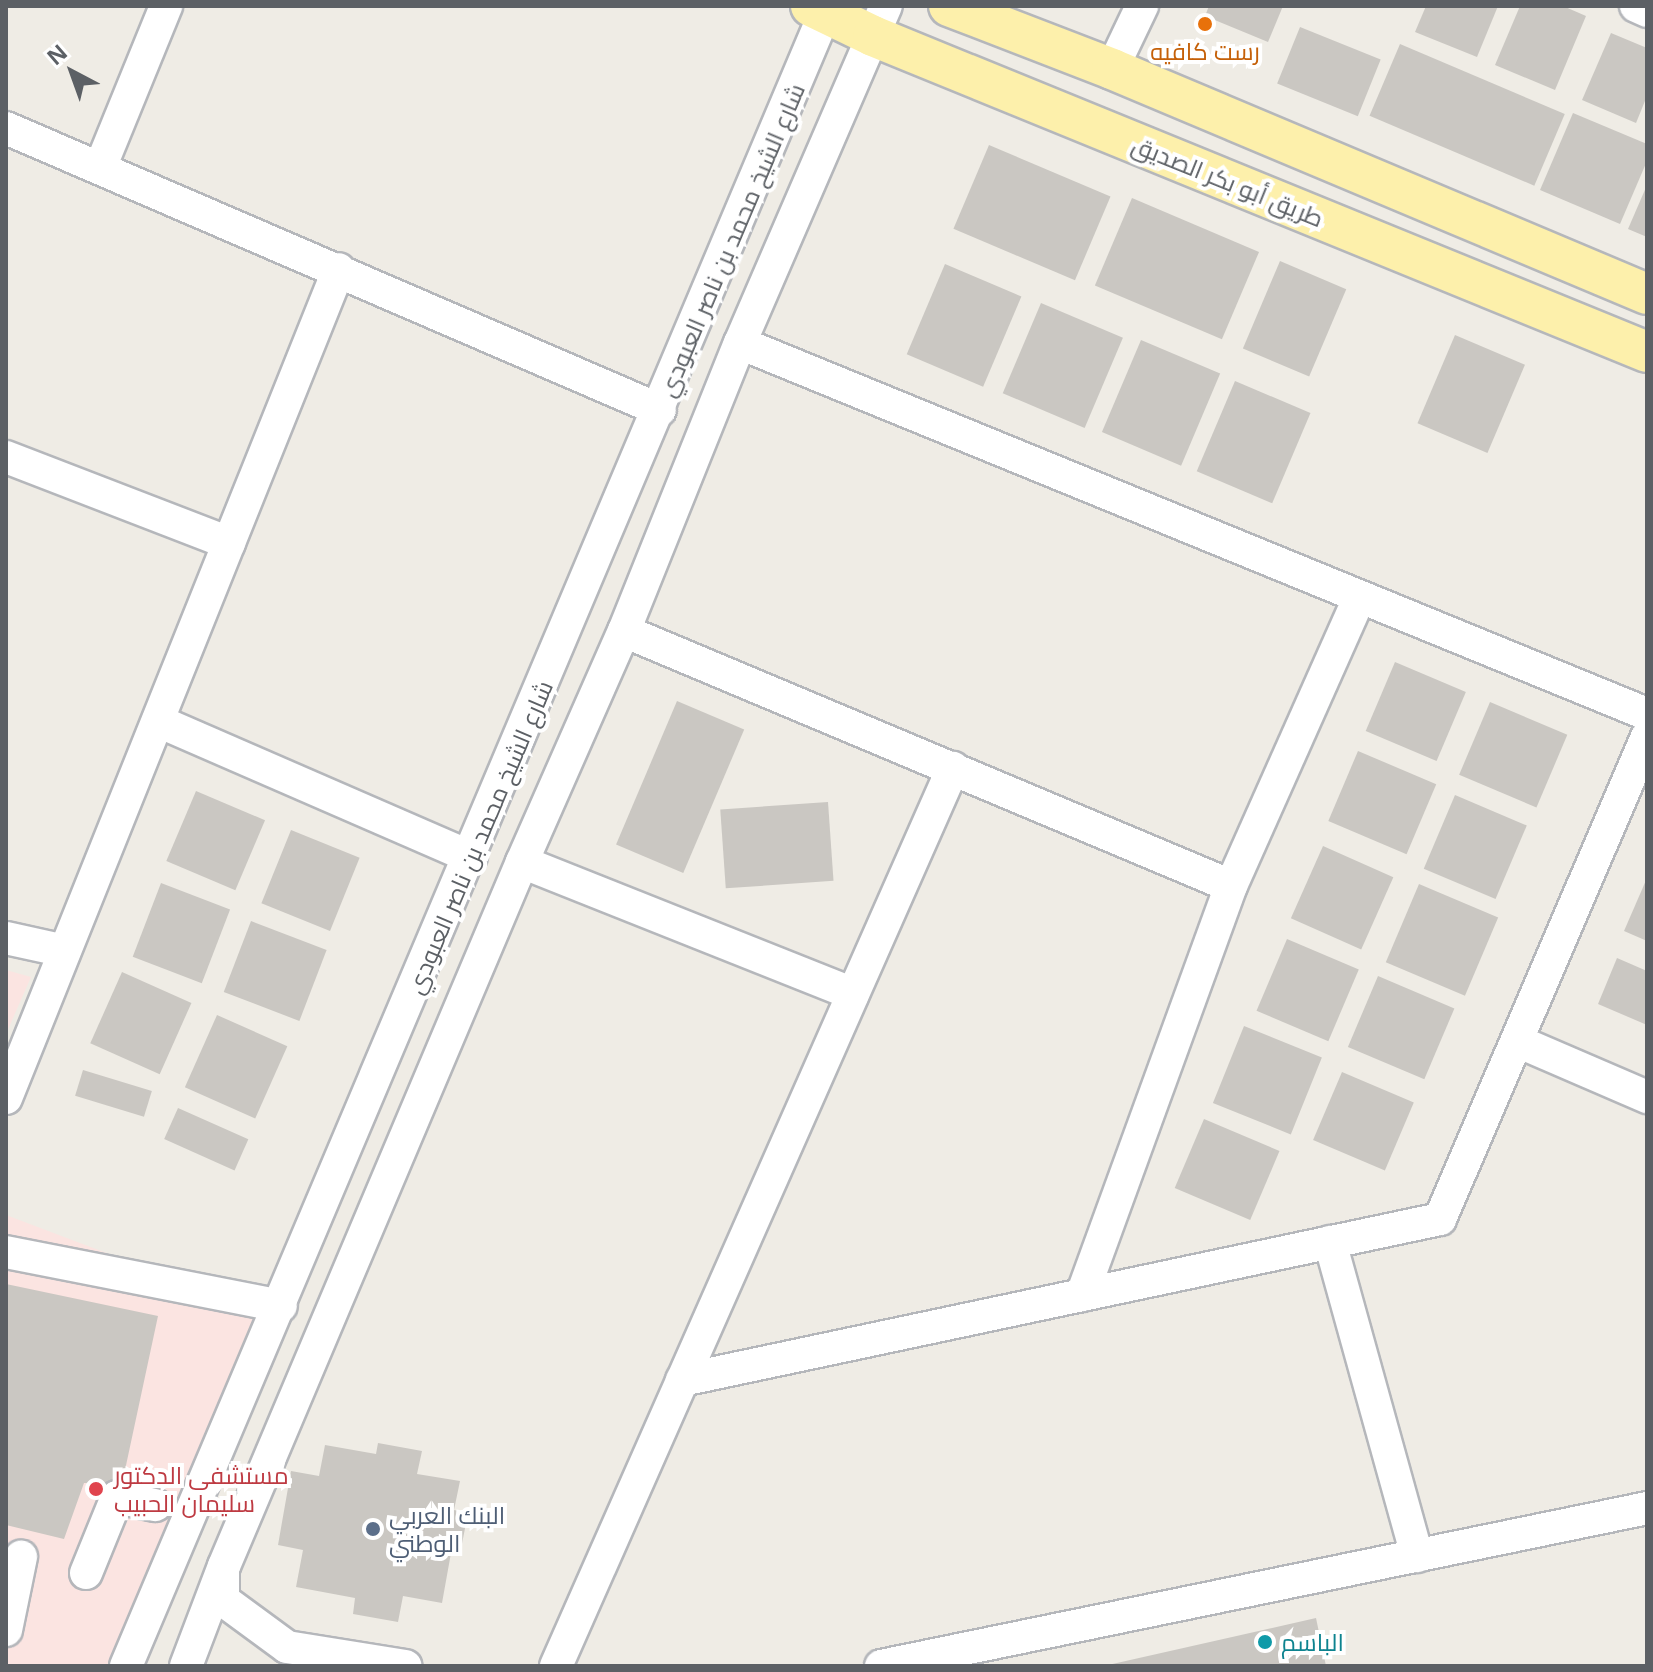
<!DOCTYPE html>
<html>
<head>
<meta charset="utf-8">
<style>
	body { margin:0 }
	#map { position:relative; width:1653px; height:1672px; overflow:hidden; background:#efece5; font-family:"Open Sans",Cairo,sans-serif }
	div>[style] { position:absolute }
	.medical>* { inset:0; background:#fbe4e1 }
	.building>* { inset:0; background:#cac7c2; transform-origin:0 0 }
	.roads { filter:drop-shadow(2px 0 #b5b7bb) drop-shadow(-2px 0 #b5b7bb) drop-shadow(0 2px #b5b7bb) drop-shadow(0 -2px #b5b7bb) }
	.minor>* { height:32px; margin:-16px; padding:0 16px; transform-origin:16px; border-radius:16px; background:#fff }
	.major>* { height:40px; margin:-20px; padding:0 20px; transform-origin:20px; border-radius:20px; background:#fdf0ab }
	.dots>* { width:22px; height:22px; translate:-50% -50%; box-sizing:border-box; border:4px solid #fff; border-radius:50% }
	span { translate:-50% -50%; white-space:nowrap; text-align:center; line-height:1.15; -webkit-text-stroke:8px #fff; paint-order:stroke }
	.food-label { font-size:24px; color:#c56008 }
	.street-label { font-size:24px; color:#5c6065 }
	.health-label { font-size:24px; color:#be3a42 }
	.left { translate:0 -50%; text-align:left }
	.service-label { font-size:24px; color:#4e5e75 }
	.culture-label { font-size:24px; color:#0d838f }
	.frame { position:absolute; inset:0; border:8px solid #5c6065; pointer-events:none }
	.north { position:absolute; left:32px; top:32px; width:80px; height:80px; -webkit-text-stroke:6px #fff; paint-order:stroke; rotate:319deg; font-size:22px; font-weight:700; line-height:32px; text-align:center; color:#5c6065 }
	.north::after { content:''; display:block; margin:auto; width:28px; height:36px; background:#5c6065; clip-path:polygon(50% 0,100% 100%,50% 72%,0 100%) }
</style>
</head>
<body>
<div id="map">
	<div class="medical">
		<i style="clip-path:polygon(6px 970px,31px 977px,6px 1034px)"></i>
		<i style="clip-path:polygon(6px 1215px,265px 1313px,109px 1666px,6px 1666px)"></i>
	</div>
	<div class="building">
		<i style="clip-path:polygon(1209px 6px,1283px 6px,1268px 42px,1205px 16px)"></i>
		<i style="clip-path:polygon(1426px 6px,1498px 6px,1477px 57px,1415px 32px)"></i>
		<i style="clip-path:polygon(1520px 6px,1563px 6px,1586px 16px,1555px 90px,1495px 65px)"></i>
		<i style="left:1300px;top:27px;width:87px;height:61px;rotate:22deg"></i>
		<i style="clip-path:polygon(1611px 33px,1647px 48px,1647px 96px,1636px 123px,1582px 100px)"></i>
		<i style="left:1400px;top:44px;width:179px;height:78px;rotate:23deg"></i>
		<i style="clip-path:polygon(1573px 113px,1647px 144px,1647px 161px,1620px 224px,1540px 190px)"></i>
		<i style="left:989px;top:145px;width:132px;height:91px;rotate:23deg"></i>
		<i style="clip-path:polygon(1647px 185px,1647px 237px,1628px 229px)"></i>
		<i style="left:1132px;top:198px;width:138px;height:95px;rotate:23deg"></i>
		<i style="left:1280px;top:261px;width:72px;height:95px;rotate:23deg"></i>
		<i style="left:945px;top:264px;width:83px;height:98px;rotate:23deg"></i>
		<i style="left:1041px;top:303px;width:89px;height:98px;rotate:23deg"></i>
		<i style="left:1455px;top:335px;width:76px;height:96px;rotate:23deg"></i>
		<i style="left:1141px;top:340px;width:86px;height:100px;rotate:23deg"></i>
		<i style="left:1235px;top:381px;width:82px;height:98px;rotate:23deg"></i>
		<i style="left:1395px;top:662px;width:77px;height:75px;rotate:23deg"></i>
		<i style="left:677px;top:701px;width:73px;height:156px;rotate:23deg"></i>
		<i style="left:1490px;top:702px;width:84px;height:79px;rotate:23deg"></i>
		<i style="left:1358px;top:751px;width:85px;height:76px;rotate:23deg"></i>
		<i style="left:196px;top:791px;width:75px;height:76px;rotate:23deg"></i>
		<i style="left:1455px;top:795px;width:78px;height:80px;rotate:23deg"></i>
		<i style="left:828px;top:802px;width:79px;height:108px;rotate:86deg"></i>
		<i style="left:291px;top:830px;width:74px;height:79px;rotate:22deg"></i>
		<i style="left:1323px;top:846px;width:77px;height:79px;rotate:24deg"></i>
		<i style="clip-path:polygon(1647px 878px,1647px 941px,1624px 931px)"></i>
		<i style="left:161px;top:883px;width:74px;height:79px;rotate:21deg"></i>
		<i style="left:1419px;top:884px;width:86px;height:85px;rotate:23deg"></i>
		<i style="left:251px;top:921px;width:81px;height:76px;rotate:21deg"></i>
		<i style="left:1287px;top:939px;width:78px;height:78px;rotate:23deg"></i>
		<i style="clip-path:polygon(1617px 958px,1647px 971px,1647px 1025px,1598px 1004px)"></i>
		<i style="left:122px;top:972px;width:76px;height:78px;rotate:24deg"></i>
		<i style="left:1378px;top:976px;width:83px;height:77px;rotate:23deg"></i>
		<i style="left:217px;top:1015px;width:77px;height:79px;rotate:24deg"></i>
		<i style="left:1244px;top:1026px;width:84px;height:83px;rotate:22deg"></i>
		<i style="left:83px;top:1070px;width:72px;height:27px;rotate:17deg"></i>
		<i style="left:1342px;top:1072px;width:78px;height:74px;rotate:23deg"></i>
		<i style="left:178px;top:1108px;width:77px;height:34px;rotate:24deg"></i>
		<i style="left:1204px;top:1119px;width:82px;height:75px;rotate:23deg"></i>
		<i style="clip-path:polygon(6px 1284px,158px 1316px,122px 1484px,84px 1483px,64px 1539px,6px 1525px)"></i>
		<i style="clip-path:polygon(378px 1443px,422px 1451px,417px 1474px,460px 1481px,454px 1510px,468px 1513px,460px 1554px,451px 1553px,442px 1603px,403px 1596px,398px 1622px,353px 1614px,355px 1598px,296px 1587px,303px 1550px,278px 1545px,291px 1471px,319px 1476px,325px 1445px,376px 1454px)"></i>
		<i style="clip-path:polygon(1316px 1618px,1326px 1666px,1109px 1666px,1108px 1665px)"></i>
	</div>
	<div class="roads">
		<div class="minor">
			<i style="left:1636px;top:6px;width:12px;rotate:24deg"></i>
			<i style="left:1112px;top:69px;width:70px;rotate:-64.5deg"></i>
			<i style="left:6px;top:128px;width:712px;rotate:23.33deg"></i>
			<i style="left:100px;top:168px;width:175px;rotate:-67.8deg"></i>
			<i style="left:740px;top:343px;width:980px;rotate:22.25deg"></i>
			<i style="left:6px;top:457px;width:239px;rotate:21.1deg"></i>
			<i style="left:624px;top:631px;width:658px;rotate:22.79deg"></i>
			<i style="left:158px;top:721px;width:341px;rotate:23.5deg"></i>
			<i style="left:522px;top:862px;width:356px;rotate:21.7deg"></i>
			<i style="left:6px;top:938px;width:60px;rotate:12.4deg"></i>
			<i style="left:1517px;top:1041px;width:142px;rotate:23.3deg"></i>
			<i style="left:6px;top:1098px;width:893px;rotate:-68.12deg"></i>
			<i style="left:1330px;top:1242px;width:326px;rotate:74.5deg"></i>
			<i style="left:6px;top:1252px;width:280px;rotate:11.1deg"></i>
			<i style="left:1082px;top:1295px;width:435px;rotate:-70deg"></i>
			<i style="left:1231px;top:886px;width:315px;rotate:-66deg"></i>
			<i style="left:682px;top:1380px;width:775px;rotate:-11.99deg"></i>
			<i style="left:1440px;top:1219px;width:525px;rotate:-66.76deg"></i>
			<i style="left:223px;top:1570px;width:30px;rotate:90deg"></i>
			<i style="left:223px;top:1600px;width:79px;rotate:36.3deg"></i>
			<i style="left:287px;top:1647px;width:120px;rotate:9.1deg"></i>
			<i style="left:86px;top:1573px;width:82px;rotate:-67.8deg"></i>
			<i style="left:117px;top:1497px;width:39px;rotate:12deg"></i>
			<i style="left:6px;top:1630px;width:75px;rotate:-78.4deg"></i>
			<i style="left:126px;top:1666px;width:1802px;rotate:-67.08deg"></i>
			<i style="left:186px;top:1666px;width:107px;rotate:-69.2deg"></i>
			<i style="left:224px;top:1566px;width:764px;rotate:-67.06deg"></i>
			<i style="left:522px;top:862px;width:253px;rotate:-66.2deg"></i>
			<i style="left:624px;top:631px;width:310px;rotate:-68.1deg"></i>
			<i style="left:740px;top:343px;width:367px;rotate:-66.6deg"></i>
			<i style="left:556px;top:1666px;width:982px;rotate:-66.15deg"></i>
			<i style="left:881px;top:1666px;width:782px;rotate:-11.65deg"></i>
		</div>
		<div class="major">
			<i style="left:811px;top:6px;width:69px;rotate:25.8deg"></i>
			<i style="left:873px;top:36px;width:836px;rotate:22.21deg"></i>
			<i style="left:949px;top:6px;width:175px;rotate:21.1deg"></i>
			<i style="left:1112px;top:69px;width:580px;rotate:22.81deg"></i>
		</div>
	</div>
	<div class="dots">
		<i style="left:1205px;top:24px;background:#e8710a"></i>
		<i style="left:96px;top:1489px;background:#e0444e"></i>
		<i style="left:373px;top:1529px;background:#5c6f8a"></i>
		<i style="left:1265px;top:1642px;background:#0f9aa8"></i>
	</div>
	<div class="food-label">
		<span style="left:1205px;top:51px">رست كافيه</span>
	</div>
	<div class="street-label">
		<span style="left:1228px;top:181px;rotate:22deg">طريق أبو بكر الصديق</span>
		<span style="left:731px;top:240px;rotate:-67deg">شارع الشيخ محمد بن ناصر العبودي</span>
		<span style="left:479px;top:837px;rotate:-67deg">شارع الشيخ محمد بن ناصر العبودي</span>
	</div>
	<div class="health-label">
		<span class="left" style="left:114px;top:1489px">مستشفى الدكتور<br>سليمان الحبيب</span>
	</div>
	<div class="service-label">
		<span class="left" style="left:389px;top:1529px">البنك العربي<br>الوطني</span>
	</div>
	<div class="culture-label">
		<span class="left" style="left:1281px;top:1642px">الباسم</span>
	</div>
	<div class="frame"></div>
	<div class="north">N</div>
</div>
</body>
</html>
